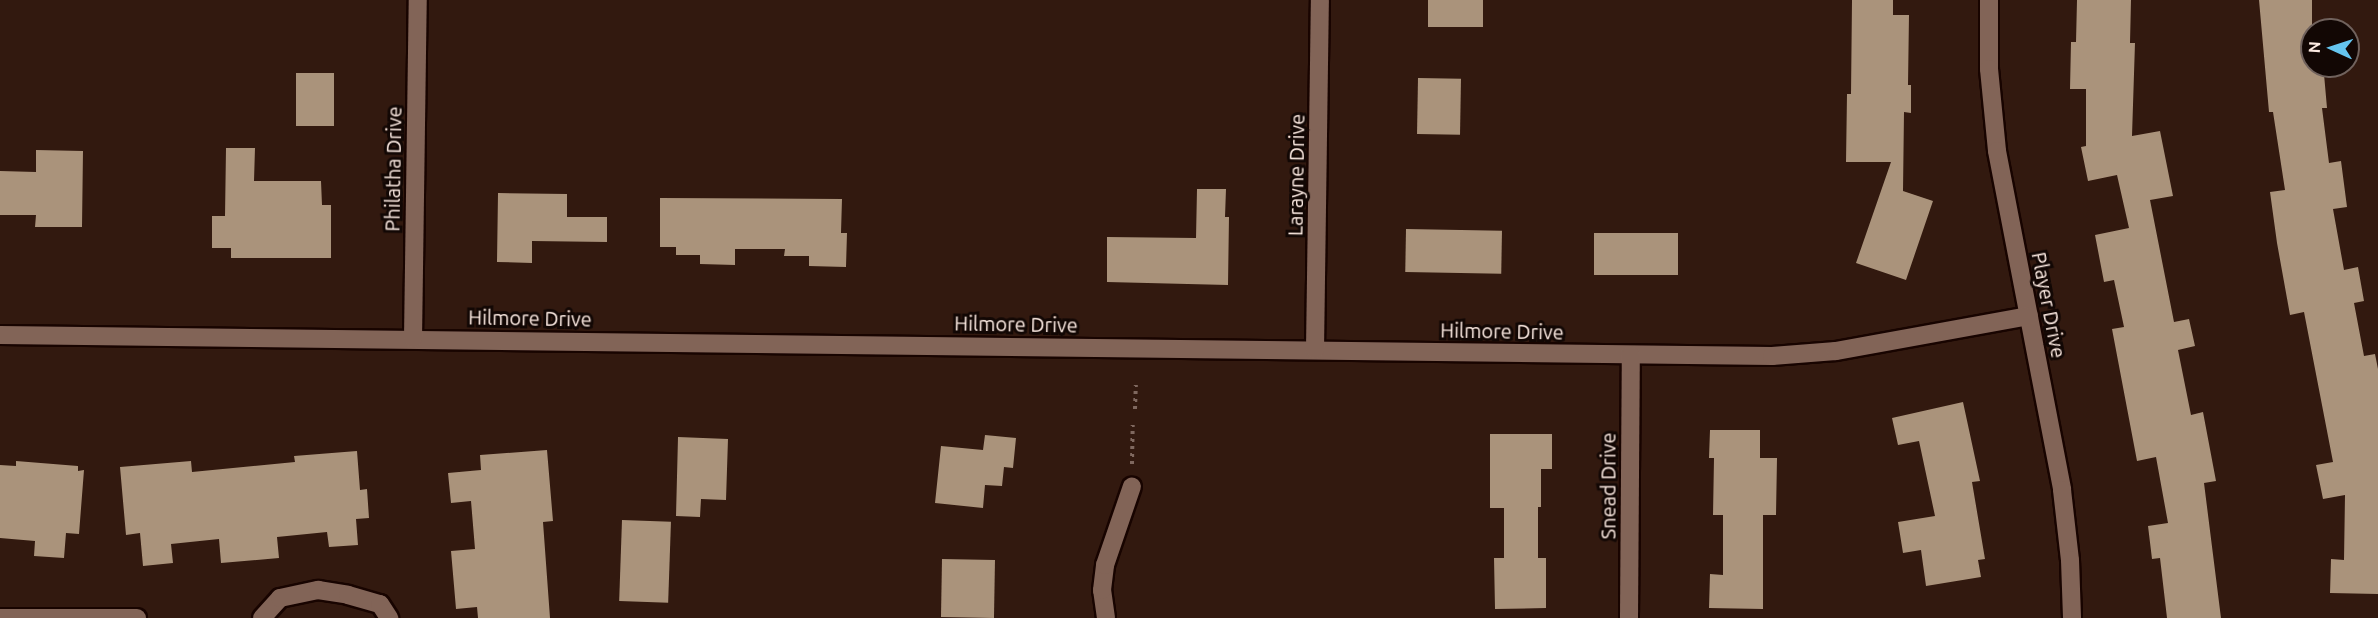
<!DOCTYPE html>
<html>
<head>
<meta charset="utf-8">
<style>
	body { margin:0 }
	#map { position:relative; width:2378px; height:618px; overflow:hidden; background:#32190f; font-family:Ubuntu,sans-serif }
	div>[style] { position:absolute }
	.building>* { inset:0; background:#aa937b; transform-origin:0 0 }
	.path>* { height:4px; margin-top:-2px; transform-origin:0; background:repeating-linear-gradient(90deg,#7f685f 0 3px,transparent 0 7.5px) }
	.roads { filter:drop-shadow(2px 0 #180400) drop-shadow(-2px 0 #180400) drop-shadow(0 2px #180400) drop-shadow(0 -2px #180400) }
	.minor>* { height:18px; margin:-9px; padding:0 9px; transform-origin:9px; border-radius:9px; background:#826457 }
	span { translate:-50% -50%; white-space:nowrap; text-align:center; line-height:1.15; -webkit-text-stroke:6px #120704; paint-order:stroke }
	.street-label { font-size:20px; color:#fceae2 }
	.north { position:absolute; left:2300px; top:18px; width:60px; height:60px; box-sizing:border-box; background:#120704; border:2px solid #70625d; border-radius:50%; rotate:273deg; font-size:16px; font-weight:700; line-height:24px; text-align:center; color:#fceae2 }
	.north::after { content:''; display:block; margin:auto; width:21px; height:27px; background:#65c5ef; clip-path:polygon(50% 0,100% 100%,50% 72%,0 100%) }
</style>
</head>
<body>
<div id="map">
	<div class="building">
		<i style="left:1428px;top:0;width:55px;height:27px"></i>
		<i style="clip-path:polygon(1852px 0,1893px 0,1893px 15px,1909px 15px,1908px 85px,1911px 85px,1911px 113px,1904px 112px,1903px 191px,1933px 201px,1906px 280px,1856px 263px,1891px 162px,1846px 162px,1847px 94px,1851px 94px)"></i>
		<i style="clip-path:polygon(2077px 0,2131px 0,2130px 43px,2135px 43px,2132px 136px,2160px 131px,2173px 196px,2150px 200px,2174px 322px,2189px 319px,2195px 346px,2178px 350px,2191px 415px,2203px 412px,2216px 481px,2204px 483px,2221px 618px,2167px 618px,2160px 558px,2152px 559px,2148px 526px,2168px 523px,2156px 457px,2137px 461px,2112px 329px,2124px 327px,2114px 280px,2104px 282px,2095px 235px,2129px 228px,2117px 175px,2088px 181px,2081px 147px,2086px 146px,2086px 89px,2070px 89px,2071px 42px,2076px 42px)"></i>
		<i style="clip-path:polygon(2259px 0,2312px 0,2312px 66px,2318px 66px,2319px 75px,2324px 74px,2327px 108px,2322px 108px,2329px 163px,2341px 161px,2347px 207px,2333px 209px,2344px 270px,2358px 267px,2364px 301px,2354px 303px,2364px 356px,2375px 354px,2378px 369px,2378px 594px,2330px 593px,2331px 559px,2344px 560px,2345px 495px,2323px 499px,2316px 465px,2333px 462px,2304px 312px,2290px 315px,2277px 243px,2270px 192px,2285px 190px,2273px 112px,2269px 112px)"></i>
		<i style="left:296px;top:73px;width:38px;height:53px"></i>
		<i style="left:1418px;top:78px;width:43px;height:56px;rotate:1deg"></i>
		<i style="clip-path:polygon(226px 148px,255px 148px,254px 181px,321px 181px,322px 205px,331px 205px,331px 258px,231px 258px,231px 248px,212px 248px,212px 216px,225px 216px)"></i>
		<i style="clip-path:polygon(36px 150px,83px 151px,82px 227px,35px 227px,36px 215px,0 215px,0 171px,36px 172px)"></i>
		<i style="clip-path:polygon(1197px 189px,1226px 189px,1225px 217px,1229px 217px,1228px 285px,1107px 282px,1107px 237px,1196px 238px)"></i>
		<i style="clip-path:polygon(498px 193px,567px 194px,567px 217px,607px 217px,607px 242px,532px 241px,532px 263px,497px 262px)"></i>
		<i style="clip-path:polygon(660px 198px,842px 199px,841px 233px,847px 233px,846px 267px,809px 266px,809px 256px,784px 256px,785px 249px,735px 249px,735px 265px,700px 264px,700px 255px,676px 255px,676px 247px,660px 247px)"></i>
		<i style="left:1406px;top:229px;width:96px;height:43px;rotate:1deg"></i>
		<i style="left:1594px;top:233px;width:84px;height:42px"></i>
		<i style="clip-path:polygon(1963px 402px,1980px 481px,1972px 482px,1985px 559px,1978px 560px,1981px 577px,1926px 586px,1921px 550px,1903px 553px,1898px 522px,1935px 516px,1919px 441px,1898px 445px,1892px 418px)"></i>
		<i style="clip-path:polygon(1710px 430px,1760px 430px,1760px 458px,1777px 458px,1776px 515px,1763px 515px,1763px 609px,1709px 608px,1710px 574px,1723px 575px,1723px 515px,1713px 515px,1714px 458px,1709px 458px)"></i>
		<i style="clip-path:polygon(1490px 434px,1552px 434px,1552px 469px,1541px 469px,1541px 507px,1538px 507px,1538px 558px,1546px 558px,1546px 608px,1495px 609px,1494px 558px,1504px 558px,1504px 508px,1490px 508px)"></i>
		<i style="clip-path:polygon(985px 435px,1016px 438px,1013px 468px,1004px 467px,1002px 486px,985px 485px,983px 508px,935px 503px,941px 446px,983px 450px)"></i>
		<i style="clip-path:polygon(678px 437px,728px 439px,726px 500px,701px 499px,700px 517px,676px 516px)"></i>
		<i style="clip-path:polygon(547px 450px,553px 521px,543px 522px,550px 618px,478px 618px,477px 607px,456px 609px,451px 551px,475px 549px,471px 501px,451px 503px,448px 473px,481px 470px,480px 455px)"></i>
		<i style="clip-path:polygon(357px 451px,360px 490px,367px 489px,369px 518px,356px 519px,358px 545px,329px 547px,327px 532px,277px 537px,279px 558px,221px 563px,219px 539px,171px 544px,173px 563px,143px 566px,140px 533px,126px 535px,120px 467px,191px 461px,192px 472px,295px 462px,294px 456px)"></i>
		<i style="clip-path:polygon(16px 461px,78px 466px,78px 471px,84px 470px,79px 534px,66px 533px,64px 558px,34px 556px,35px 541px,0 538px,0 465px,16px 466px)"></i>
		<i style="left:622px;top:520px;width:49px;height:81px;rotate:2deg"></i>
		<i style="left:942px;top:559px;width:53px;height:58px;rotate:1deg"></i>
	</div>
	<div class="path">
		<i style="left:1135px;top:409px;width:24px;rotate:-88deg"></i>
		<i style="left:1132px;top:464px;width:39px;rotate:-89deg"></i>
	</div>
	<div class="roads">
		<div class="minor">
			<i style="left:1989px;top:0;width:69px;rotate:90deg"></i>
			<i style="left:1989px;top:69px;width:82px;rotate:84.4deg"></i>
			<i style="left:1997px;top:151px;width:345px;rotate:79.1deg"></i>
			<i style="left:2062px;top:490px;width:70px;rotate:83.5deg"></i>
			<i style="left:2070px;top:560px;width:58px;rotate:88deg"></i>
			<i style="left:0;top:335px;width:1772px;rotate:0.68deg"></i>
			<i style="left:1772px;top:356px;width:64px;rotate:-4.5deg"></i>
			<i style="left:1836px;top:351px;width:196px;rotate:-10.3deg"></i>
			<i style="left:413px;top:339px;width:339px;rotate:-89.2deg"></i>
			<i style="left:1315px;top:350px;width:350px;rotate:-89.2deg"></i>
			<i style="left:0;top:618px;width:137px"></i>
			<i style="left:262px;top:618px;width:27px;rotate:-48deg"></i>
			<i style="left:280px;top:598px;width:39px;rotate:-12deg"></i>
			<i style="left:318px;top:590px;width:30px;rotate:9deg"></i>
			<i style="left:348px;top:595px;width:33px;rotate:16deg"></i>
			<i style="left:380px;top:604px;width:17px;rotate:57deg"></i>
			<i style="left:1106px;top:618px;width:28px;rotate:-98deg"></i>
			<i style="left:1102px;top:590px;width:25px;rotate:-83deg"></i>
			<i style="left:1105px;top:565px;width:83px;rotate:-71.1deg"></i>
			<i style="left:1629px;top:618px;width:263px;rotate:-89.6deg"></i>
		</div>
	</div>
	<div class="street-label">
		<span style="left:393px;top:169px;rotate:-89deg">Philatha Drive</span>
		<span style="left:1296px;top:175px;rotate:-89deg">Larayne Drive</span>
		<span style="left:2049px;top:305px;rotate:79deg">Player Drive</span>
		<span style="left:530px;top:318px;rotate:1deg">Hilmore Drive</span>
		<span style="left:1016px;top:324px;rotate:1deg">Hilmore Drive</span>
		<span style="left:1502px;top:331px;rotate:1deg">Hilmore Drive</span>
		<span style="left:1608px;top:486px;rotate:-90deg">Snead Drive</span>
	</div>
	<div class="north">N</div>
</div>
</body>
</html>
